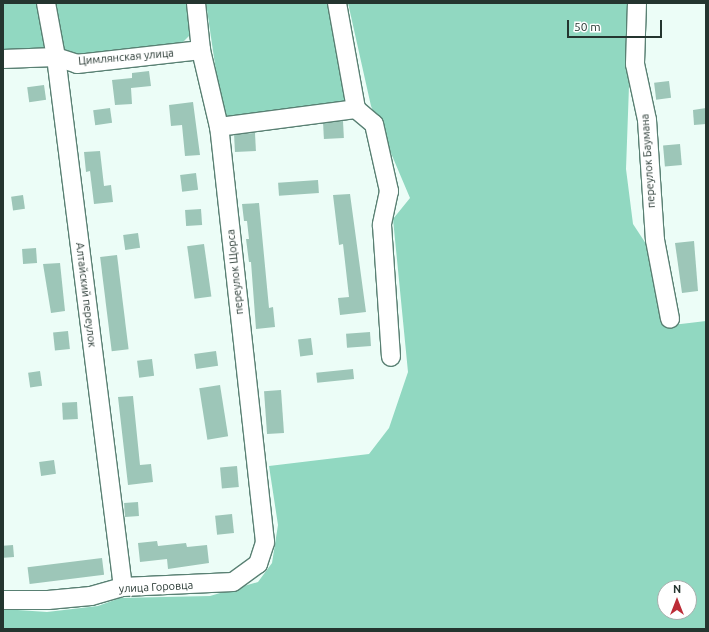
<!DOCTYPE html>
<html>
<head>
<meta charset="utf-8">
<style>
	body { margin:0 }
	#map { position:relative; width:709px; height:632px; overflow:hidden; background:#ecfdf7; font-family:Ubuntu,sans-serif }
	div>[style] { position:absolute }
	.green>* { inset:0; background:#91d8c1 }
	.building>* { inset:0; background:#9dc6b8; transform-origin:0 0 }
	.roads { filter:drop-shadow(1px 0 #598073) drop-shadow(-1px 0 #598073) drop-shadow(0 1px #598073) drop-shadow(0 -1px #598073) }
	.minor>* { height:18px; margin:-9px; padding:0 9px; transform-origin:9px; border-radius:9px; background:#fff }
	span { translate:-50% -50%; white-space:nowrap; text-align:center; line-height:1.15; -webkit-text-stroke:4px #fff; paint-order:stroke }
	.street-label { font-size:11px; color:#24352f }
	.frame { position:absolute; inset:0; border:4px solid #24352f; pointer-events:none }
	.north { position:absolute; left:657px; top:580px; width:40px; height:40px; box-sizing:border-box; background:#fff; border:1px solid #a7aeac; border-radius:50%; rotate:0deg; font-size:11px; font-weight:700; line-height:16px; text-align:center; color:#24352f }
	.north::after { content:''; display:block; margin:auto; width:14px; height:18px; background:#bc2c37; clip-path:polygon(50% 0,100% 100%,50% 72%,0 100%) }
	.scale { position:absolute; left:567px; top:20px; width:95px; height:18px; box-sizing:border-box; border:2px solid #24352f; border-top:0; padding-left:5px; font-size:12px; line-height:14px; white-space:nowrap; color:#24352f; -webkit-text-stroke:3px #fff; paint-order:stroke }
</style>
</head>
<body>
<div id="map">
	<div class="green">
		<i style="clip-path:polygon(3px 3px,40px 3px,47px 40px,42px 51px,3px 55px)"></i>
		<i style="clip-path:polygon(53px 3px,192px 3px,191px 34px,179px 46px,87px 59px,67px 55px,62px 48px)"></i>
		<i style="clip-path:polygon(206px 3px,329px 3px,348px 104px,223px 119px)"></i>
		<i style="clip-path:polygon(evenodd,348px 3px,632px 3px,626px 169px,633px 224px,654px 256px,664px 326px,706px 321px,706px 629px,3px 629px,3px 609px,47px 612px,98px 606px,120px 598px,210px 596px,258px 582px,272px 563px,278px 525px,269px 466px,369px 454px,389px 428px,408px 372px,393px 219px,410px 198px,371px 106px,348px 3px,665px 588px,689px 588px,689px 612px,665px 612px,665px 588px)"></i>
	</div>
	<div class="building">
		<i style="clip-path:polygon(149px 71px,151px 86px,131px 88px,132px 104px,115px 105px,112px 80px,132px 78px,132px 73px)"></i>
		<i style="left:669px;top:81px;width:17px;height:15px;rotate:83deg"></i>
		<i style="left:44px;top:85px;width:15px;height:17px;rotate:82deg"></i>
		<i style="clip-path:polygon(193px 102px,200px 155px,185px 156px,182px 125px,171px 126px,169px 105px)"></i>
		<i style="left:110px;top:108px;width:15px;height:17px;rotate:82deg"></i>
		<i style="clip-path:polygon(706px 108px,706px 124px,694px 125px,693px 110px)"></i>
		<i style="left:343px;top:121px;width:17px;height:20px;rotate:87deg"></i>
		<i style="left:255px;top:133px;width:18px;height:21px;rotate:87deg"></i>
		<i style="left:680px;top:144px;width:21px;height:17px;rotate:85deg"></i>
		<i style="clip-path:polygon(100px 151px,104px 186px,111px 185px,113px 202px,94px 204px,90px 171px,86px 172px,84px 152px)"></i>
		<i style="left:196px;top:173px;width:17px;height:16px;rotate:83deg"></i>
		<i style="left:318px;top:180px;width:13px;height:40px;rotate:86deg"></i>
		<i style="clip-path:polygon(350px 194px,366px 312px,340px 315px,338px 298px,349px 297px,343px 244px,339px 245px,333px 195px)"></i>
		<i style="left:23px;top:195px;width:14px;height:12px;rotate:82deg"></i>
		<i style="clip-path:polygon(259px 203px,269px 308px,273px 307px,275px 327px,256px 329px,251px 262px,249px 262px,246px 239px,249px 239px,247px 221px,244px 221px,242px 204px)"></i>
		<i style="left:201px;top:209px;width:16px;height:16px;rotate:86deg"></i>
		<i style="left:138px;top:233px;width:15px;height:15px;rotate:82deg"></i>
		<i style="clip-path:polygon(694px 241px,698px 291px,682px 293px,675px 243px)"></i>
		<i style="left:204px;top:244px;width:53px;height:17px;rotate:82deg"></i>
		<i style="left:36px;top:248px;width:15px;height:14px;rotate:86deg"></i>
		<i style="left:117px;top:255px;width:95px;height:17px;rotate:83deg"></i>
		<i style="clip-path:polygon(60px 263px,65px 311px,51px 313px,43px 264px)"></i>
		<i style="left:68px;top:331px;width:18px;height:15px;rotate:84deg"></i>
		<i style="left:370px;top:332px;width:14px;height:24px;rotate:86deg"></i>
		<i style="left:311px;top:338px;width:17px;height:13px;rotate:83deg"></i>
		<i style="left:216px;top:351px;width:15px;height:22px;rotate:82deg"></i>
		<i style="left:152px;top:359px;width:17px;height:15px;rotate:83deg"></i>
		<i style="left:353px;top:369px;width:10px;height:37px;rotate:84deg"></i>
		<i style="left:40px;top:371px;width:15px;height:12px;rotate:82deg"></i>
		<i style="left:220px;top:385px;width:52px;height:21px;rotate:81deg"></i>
		<i style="left:281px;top:390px;width:43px;height:17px;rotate:86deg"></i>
		<i style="clip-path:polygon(133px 396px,140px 465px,151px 464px,153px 482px,128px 485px,118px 397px)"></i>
		<i style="left:77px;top:402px;width:17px;height:15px;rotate:87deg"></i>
		<i style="left:54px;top:460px;width:14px;height:15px;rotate:82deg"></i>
		<i style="left:237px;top:466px;width:21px;height:17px;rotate:85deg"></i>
		<i style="left:138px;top:502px;width:14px;height:14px;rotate:86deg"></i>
		<i style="left:232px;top:514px;width:19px;height:17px;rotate:84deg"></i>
		<i style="clip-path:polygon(157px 541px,158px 546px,186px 543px,187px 547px,207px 545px,209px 563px,168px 569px,167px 559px,140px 562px,138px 543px)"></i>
		<i style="left:13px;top:545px;width:12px;height:10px;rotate:85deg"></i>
		<i style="left:102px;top:558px;width:17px;height:75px;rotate:83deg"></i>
	</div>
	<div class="roads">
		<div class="minor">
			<i style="left:46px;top:3px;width:55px;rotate:79.5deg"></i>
			<i style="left:56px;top:57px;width:534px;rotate:82.8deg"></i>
			<i style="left:337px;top:3px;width:108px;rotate:79.8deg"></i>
			<i style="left:356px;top:109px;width:23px;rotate:40deg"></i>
			<i style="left:374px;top:124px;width:69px;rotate:77.4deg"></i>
			<i style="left:389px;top:191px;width:35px;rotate:102deg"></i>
			<i style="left:382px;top:225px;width:132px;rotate:86.1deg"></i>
			<i style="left:637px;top:3px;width:61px;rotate:91.9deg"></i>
			<i style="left:635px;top:64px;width:57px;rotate:77.9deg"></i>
			<i style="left:647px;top:120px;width:120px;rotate:86.2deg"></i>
			<i style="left:655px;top:240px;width:80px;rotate:79.2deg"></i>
			<i style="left:3px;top:59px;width:53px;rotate:-2.2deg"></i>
			<i style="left:56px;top:57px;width:22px;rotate:18deg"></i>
			<i style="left:77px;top:64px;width:125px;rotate:-6.4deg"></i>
			<i style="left:219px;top:127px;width:138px;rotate:-7.5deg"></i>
			<i style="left:3px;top:600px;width:45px"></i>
			<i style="left:48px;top:600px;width:43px;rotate:-5.3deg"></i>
			<i style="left:91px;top:596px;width:33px;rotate:-16deg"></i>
			<i style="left:123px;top:587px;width:110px;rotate:-2.6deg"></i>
			<i style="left:233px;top:582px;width:31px;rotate:-36deg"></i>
			<i style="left:258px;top:564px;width:23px;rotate:-72deg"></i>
			<i style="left:265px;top:542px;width:418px;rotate:-96.3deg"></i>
			<i style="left:219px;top:127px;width:79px;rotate:-103.2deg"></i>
			<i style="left:201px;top:50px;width:47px;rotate:-96.1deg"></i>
		</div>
	</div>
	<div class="street-label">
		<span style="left:126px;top:57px;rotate:-5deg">Цимлянская улица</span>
		<span style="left:648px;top:161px;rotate:-94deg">переулок Баумана</span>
		<span style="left:235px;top:272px;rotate:-96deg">переулок Щорса</span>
		<span style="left:86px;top:295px;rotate:83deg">Алтайский переулок</span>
		<span style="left:156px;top:587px;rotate:-3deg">улица Горовца</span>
	</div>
	<div class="frame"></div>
	<div class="north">N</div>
	<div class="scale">50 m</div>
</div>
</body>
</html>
